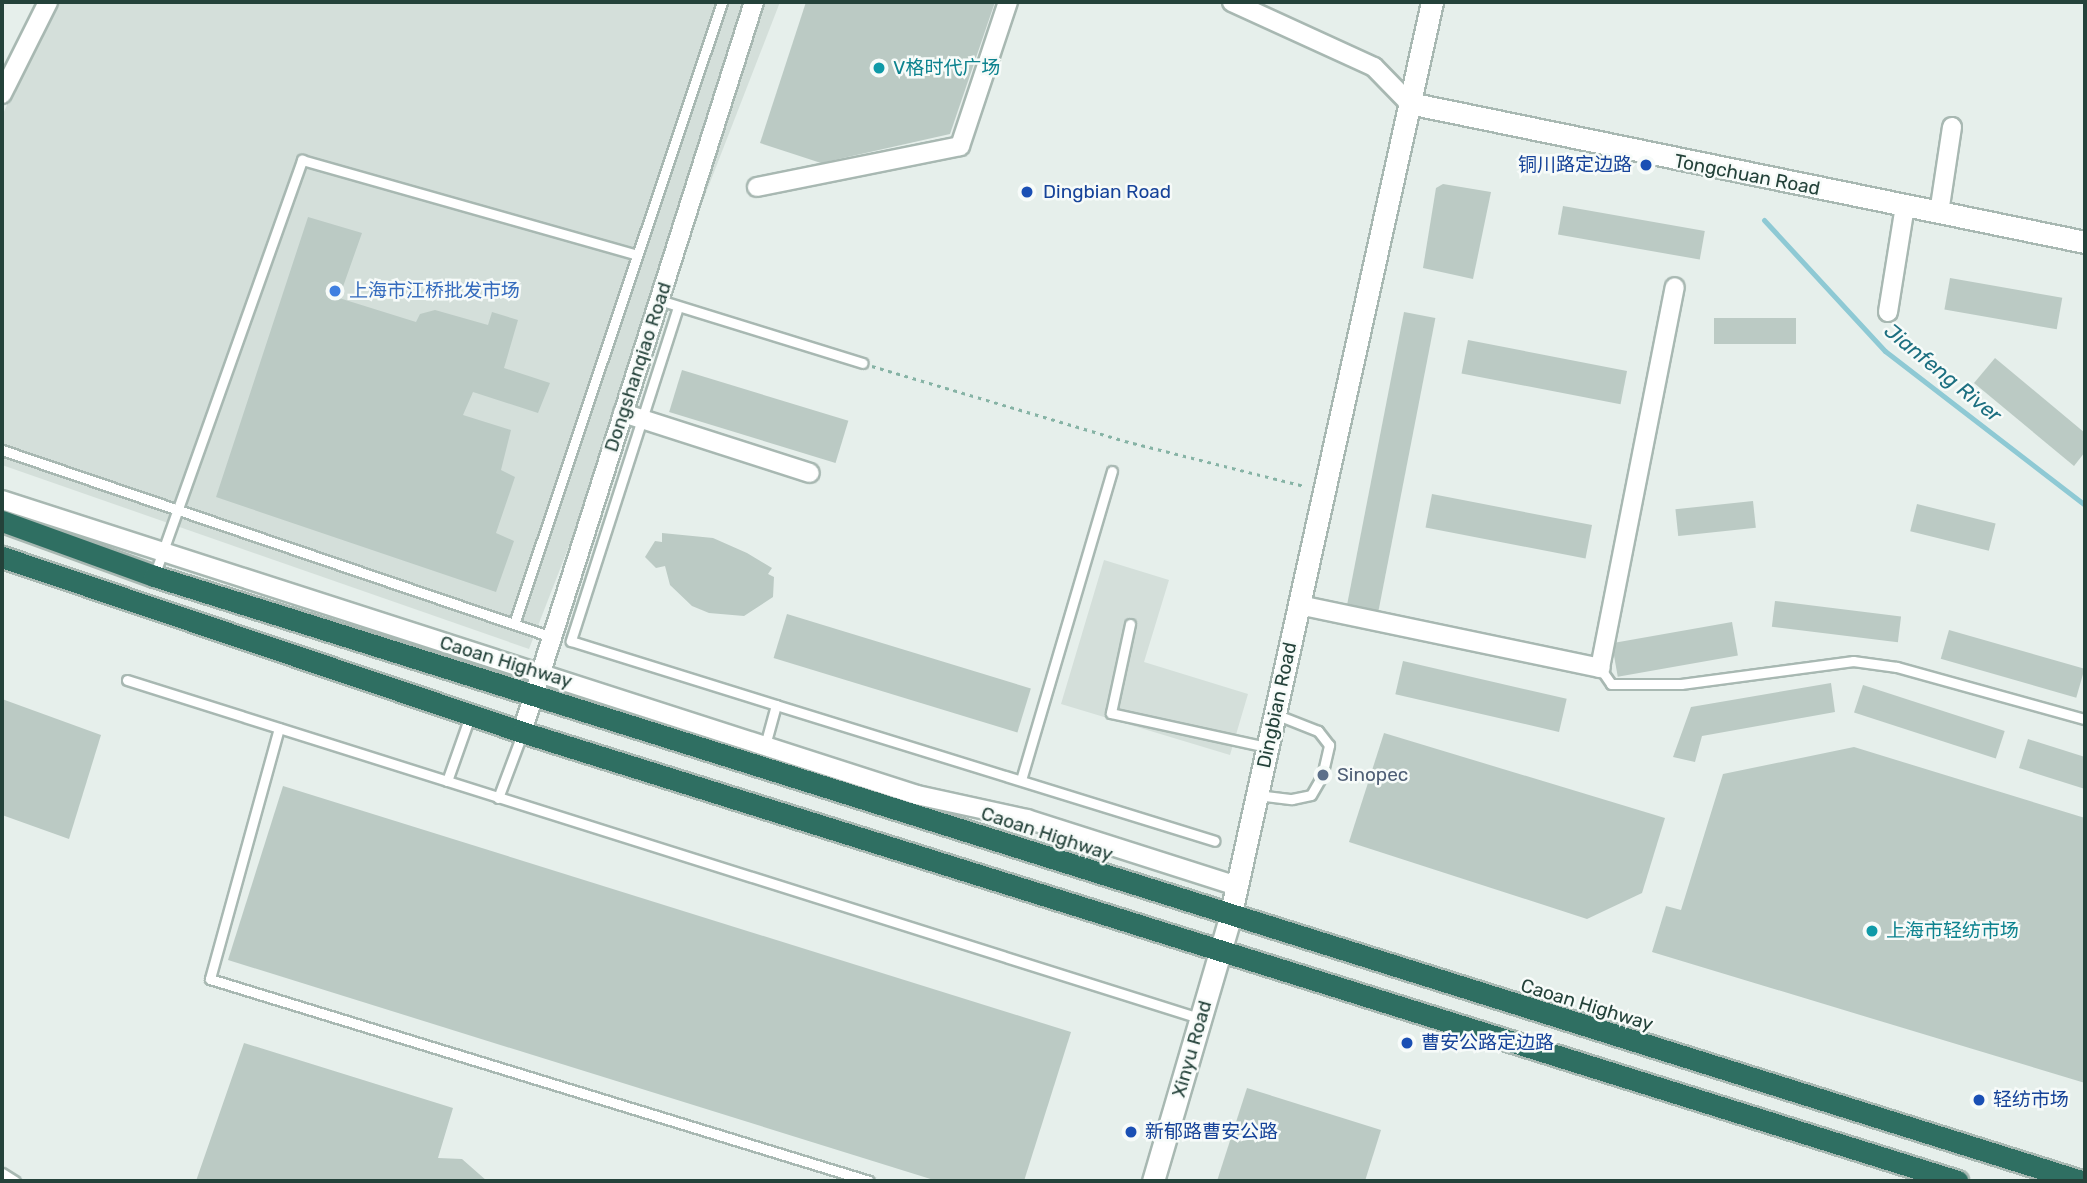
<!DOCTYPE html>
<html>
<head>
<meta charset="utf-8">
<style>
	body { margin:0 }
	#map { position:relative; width:2087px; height:1183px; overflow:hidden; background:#e6efeb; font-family:Rubik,"Noto Sans SC",sans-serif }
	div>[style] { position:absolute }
	.built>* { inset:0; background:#d4dfda }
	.stream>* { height:5px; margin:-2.5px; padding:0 2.5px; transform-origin:2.5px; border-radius:2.5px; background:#8ec9d4 }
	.building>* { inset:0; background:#bbcac4; transform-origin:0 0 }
	.path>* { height:2.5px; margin-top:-1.25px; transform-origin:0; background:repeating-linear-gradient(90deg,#86b3a5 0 3.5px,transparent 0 8.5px) }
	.roads { filter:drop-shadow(2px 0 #a8b8b2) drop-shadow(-2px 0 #a8b8b2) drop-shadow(0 2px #a8b8b2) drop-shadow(0 -2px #a8b8b2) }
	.lane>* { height:9px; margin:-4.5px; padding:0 4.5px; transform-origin:4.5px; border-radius:4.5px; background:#fff }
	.street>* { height:18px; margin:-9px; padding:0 9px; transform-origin:9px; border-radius:9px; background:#fff }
	.secondary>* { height:21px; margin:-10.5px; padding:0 10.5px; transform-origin:10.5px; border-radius:10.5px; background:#fff }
	.highway>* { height:21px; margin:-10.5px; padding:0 10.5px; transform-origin:10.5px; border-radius:10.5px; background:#2f6f62 }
	.dots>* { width:19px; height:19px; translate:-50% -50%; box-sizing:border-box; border:4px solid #f7fbf9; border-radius:50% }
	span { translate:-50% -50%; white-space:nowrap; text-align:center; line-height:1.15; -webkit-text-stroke:5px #f7fbf9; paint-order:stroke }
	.culture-label { font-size:19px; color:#0d838f }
	.left { translate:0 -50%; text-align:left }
	.transit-label { font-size:19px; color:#164399 }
	.right { translate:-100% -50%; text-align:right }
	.street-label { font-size:19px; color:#24423a }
	.shop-label { font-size:19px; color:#366cbe }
	.service-label { font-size:19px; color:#4e5e75 }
	.water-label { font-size:21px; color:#1c6f80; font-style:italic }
	.frame { position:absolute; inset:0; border:4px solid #24423a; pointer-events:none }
</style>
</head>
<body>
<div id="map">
	<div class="built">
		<i style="clip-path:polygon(54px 2px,780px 2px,529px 649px,2px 465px,2px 116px)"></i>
		<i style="clip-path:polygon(1104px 560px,1169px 580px,1144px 662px,1248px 694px,1230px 755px,1061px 704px)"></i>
	</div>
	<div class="stream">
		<i style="left:1764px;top:220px;width:178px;rotate:47.3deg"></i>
		<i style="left:1885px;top:351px;width:252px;rotate:37.6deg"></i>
	</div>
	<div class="building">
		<i style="clip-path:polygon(806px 2px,995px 2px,950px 134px,821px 163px,760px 143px)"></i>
		<i style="clip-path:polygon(1443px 184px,1491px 192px,1473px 279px,1423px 268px,1436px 188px)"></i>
		<i style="left:1563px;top:206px;width:144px;height:29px;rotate:10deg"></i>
		<i style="clip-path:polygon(308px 217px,362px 233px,339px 298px,416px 322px,420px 314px,435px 310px,488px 325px,492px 312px,518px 320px,504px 368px,550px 383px,538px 413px,473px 392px,463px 415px,511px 430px,501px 470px,515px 477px,496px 533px,514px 541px,496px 592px,216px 497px)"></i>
		<i style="left:1950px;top:278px;width:114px;height:32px;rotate:10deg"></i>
		<i style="left:1404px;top:312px;width:32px;height:300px;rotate:11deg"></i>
		<i style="left:1796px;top:318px;width:26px;height:82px;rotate:90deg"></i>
		<i style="left:1468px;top:340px;width:162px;height:34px;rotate:11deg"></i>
		<i style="clip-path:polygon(1995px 358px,2085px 433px,2085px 452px,2074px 466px,1974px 383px)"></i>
		<i style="left:682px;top:370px;width:174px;height:44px;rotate:17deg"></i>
		<i style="left:1432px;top:494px;width:163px;height:34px;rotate:11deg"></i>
		<i style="left:1753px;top:501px;width:27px;height:78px;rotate:84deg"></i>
		<i style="left:1917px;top:504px;width:81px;height:28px;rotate:14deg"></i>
		<i style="clip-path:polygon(662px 533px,713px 538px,747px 553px,772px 568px,768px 574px,774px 577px,773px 597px,744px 616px,709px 613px,692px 606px,670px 585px,665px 566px,656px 568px,645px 557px,655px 541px,662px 542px)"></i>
		<i style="left:1775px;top:601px;width:127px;height:26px;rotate:7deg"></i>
		<i style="left:787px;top:614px;width:255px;height:46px;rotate:17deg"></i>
		<i style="left:1732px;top:622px;width:34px;height:122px;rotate:80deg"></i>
		<i style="left:1949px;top:630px;width:141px;height:30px;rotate:16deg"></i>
		<i style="left:1403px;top:661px;width:168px;height:34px;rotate:13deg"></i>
		<i style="clip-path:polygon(1831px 683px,1835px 712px,1702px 736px,1695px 762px,1673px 757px,1691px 707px)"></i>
		<i style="left:1863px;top:685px;width:149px;height:29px;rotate:18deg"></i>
		<i style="clip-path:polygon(2px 699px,101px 735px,69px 839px,2px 815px)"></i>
		<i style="clip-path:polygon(1384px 733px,1665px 818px,1642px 893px,1587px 919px,1349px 842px)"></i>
		<i style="clip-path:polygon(2028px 739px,2085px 757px,2085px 789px,2019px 768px)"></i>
		<i style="clip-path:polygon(1854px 747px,2085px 818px,2085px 1083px,1652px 952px,1666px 906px,1681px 910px,1723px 774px)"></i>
		<i style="clip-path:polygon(283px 786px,1071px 1032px,1024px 1181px,937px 1181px,228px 960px)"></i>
		<i style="clip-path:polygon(244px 1043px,453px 1108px,438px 1158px,462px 1159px,487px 1181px,196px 1181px)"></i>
		<i style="clip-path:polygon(1247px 1088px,1381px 1130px,1365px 1181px,1217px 1181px)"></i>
	</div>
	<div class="path">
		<i style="left:872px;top:366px;width:264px;rotate:16.5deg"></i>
		<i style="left:1125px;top:441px;width:185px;rotate:14.1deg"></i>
	</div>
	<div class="roads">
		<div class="lane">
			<i style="left:659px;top:300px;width:213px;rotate:17.2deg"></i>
			<i style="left:678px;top:307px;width:351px;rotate:107.8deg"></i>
			<i style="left:571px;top:641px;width:215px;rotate:17.3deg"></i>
			<i style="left:776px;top:705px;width:46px;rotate:105.3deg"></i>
			<i style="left:2px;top:450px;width:581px;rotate:18.78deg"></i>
			<i style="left:154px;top:576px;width:442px;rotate:-70.4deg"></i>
			<i style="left:302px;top:160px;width:348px;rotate:15.8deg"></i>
			<i style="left:514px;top:624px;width:656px;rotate:-71.51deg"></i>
			<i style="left:1130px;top:624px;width:91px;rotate:102.1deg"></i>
			<i style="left:1111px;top:713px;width:160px;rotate:12.3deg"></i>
			<i style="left:1600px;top:668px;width:19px;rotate:55deg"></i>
			<i style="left:1611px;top:684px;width:70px"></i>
			<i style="left:1681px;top:684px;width:174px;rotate:-7.6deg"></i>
			<i style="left:1853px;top:661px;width:44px;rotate:7.8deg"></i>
			<i style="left:1897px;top:667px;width:195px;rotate:15.5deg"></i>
			<i style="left:127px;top:680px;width:1124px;rotate:17.5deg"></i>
			<i style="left:776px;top:705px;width:459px;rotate:17.2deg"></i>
			<i style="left:279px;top:728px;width:260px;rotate:105.4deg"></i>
			<i style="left:210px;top:979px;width:689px;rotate:17.04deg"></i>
			<i style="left:1021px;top:780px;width:322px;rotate:-73.6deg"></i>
			<i style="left:447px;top:781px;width:69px;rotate:-70.5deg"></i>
			<i style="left:1257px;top:795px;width:35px;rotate:7deg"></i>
			<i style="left:1292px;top:799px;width:19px;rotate:-12deg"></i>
			<i style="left:1311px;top:795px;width:22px;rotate:-60deg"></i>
			<i style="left:1322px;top:776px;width:32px;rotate:-77deg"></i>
			<i style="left:1329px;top:745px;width:18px;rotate:-128deg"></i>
			<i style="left:1318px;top:731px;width:46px;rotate:-158.4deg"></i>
			<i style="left:498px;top:798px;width:68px;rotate:-69.4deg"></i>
			<i style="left:2px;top:1173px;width:15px;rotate:32deg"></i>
		</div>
		<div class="street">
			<i style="left:1232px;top:2px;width:156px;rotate:24.6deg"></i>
			<i style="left:1374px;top:67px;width:50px;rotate:45.8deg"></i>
			<i style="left:2px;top:94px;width:103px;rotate:-63.4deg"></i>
			<i style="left:757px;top:187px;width:207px;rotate:-11.4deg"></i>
			<i style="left:960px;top:146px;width:152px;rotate:-71.6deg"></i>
			<i style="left:1939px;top:213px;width:87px;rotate:-81.4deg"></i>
			<i style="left:1888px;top:312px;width:107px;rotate:-80.9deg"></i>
			<i style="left:623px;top:413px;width:196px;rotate:17.8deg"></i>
			<i style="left:2px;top:500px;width:961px;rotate:17.87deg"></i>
			<i style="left:917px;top:795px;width:113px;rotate:12.3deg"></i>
			<i style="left:1027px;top:819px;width:220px;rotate:17.7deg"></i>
			<i style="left:1299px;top:605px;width:308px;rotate:11.8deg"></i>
			<i style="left:1600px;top:668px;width:388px;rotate:-78.9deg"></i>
			<i style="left:522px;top:732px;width:766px;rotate:-72.37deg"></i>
		</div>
		<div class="secondary">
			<i style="left:1409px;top:103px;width:690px;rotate:11.62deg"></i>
			<i style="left:1153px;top:1181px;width:275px;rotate:-73.7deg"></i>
			<i style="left:1230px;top:917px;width:937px;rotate:-77.55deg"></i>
		</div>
		<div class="highway">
			<i style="left:2px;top:521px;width:162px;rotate:19.9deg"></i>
			<i style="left:154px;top:576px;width:2020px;rotate:17.43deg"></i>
			<i style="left:2px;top:557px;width:549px;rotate:18.6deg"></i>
			<i style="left:522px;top:732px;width:1504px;rotate:17.37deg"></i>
		</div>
	</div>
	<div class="dots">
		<i style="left:879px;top:68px;background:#0f9aa8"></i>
		<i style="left:1646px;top:165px;background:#1a4fb4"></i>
		<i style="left:1027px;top:192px;background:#1a4fb4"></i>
		<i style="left:335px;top:291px;background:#3f7fe0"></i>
		<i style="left:1323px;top:775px;background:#5c6f8a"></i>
		<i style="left:1872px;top:931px;background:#0f9aa8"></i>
		<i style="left:1407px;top:1043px;background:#1a4fb4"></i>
		<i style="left:1979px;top:1100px;background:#1a4fb4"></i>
		<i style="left:1131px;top:1132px;background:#1a4fb4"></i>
	</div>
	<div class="culture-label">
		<span class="left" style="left:893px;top:68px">V格时代广场</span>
		<span class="left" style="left:1886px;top:931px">上海市轻纺市场</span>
	</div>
	<div class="transit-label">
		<span class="right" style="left:1632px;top:165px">铜川路定边路</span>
		<span class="left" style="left:1043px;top:192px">Dingbian Road</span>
		<span class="left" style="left:1421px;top:1043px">曹安公路定边路</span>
		<span class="left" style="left:1993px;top:1100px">轻纺市场</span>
		<span class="left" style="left:1145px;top:1132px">新郁路曹安公路</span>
	</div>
	<div class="street-label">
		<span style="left:1747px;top:175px;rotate:11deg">Tongchuan Road</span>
		<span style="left:638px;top:367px;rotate:-72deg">Dongshanqiao Road</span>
		<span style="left:506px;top:662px;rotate:17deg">Caoan Highway</span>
		<span style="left:1277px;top:705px;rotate:-78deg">Dingbian Road</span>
		<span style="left:1047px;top:834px;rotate:18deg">Caoan Highway</span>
		<span style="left:1587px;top:1005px;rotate:17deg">Caoan Highway</span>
		<span style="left:1192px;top:1049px;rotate:-74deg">Xinyu Road</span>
	</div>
	<div class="shop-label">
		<span class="left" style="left:349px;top:291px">上海市江桥批发市场</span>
	</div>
	<div class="service-label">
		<span class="left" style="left:1337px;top:775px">Sinopec</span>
	</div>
	<div class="water-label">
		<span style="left:1943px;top:373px;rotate:39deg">Jianfeng River</span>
	</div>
	<div class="frame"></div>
</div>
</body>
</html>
